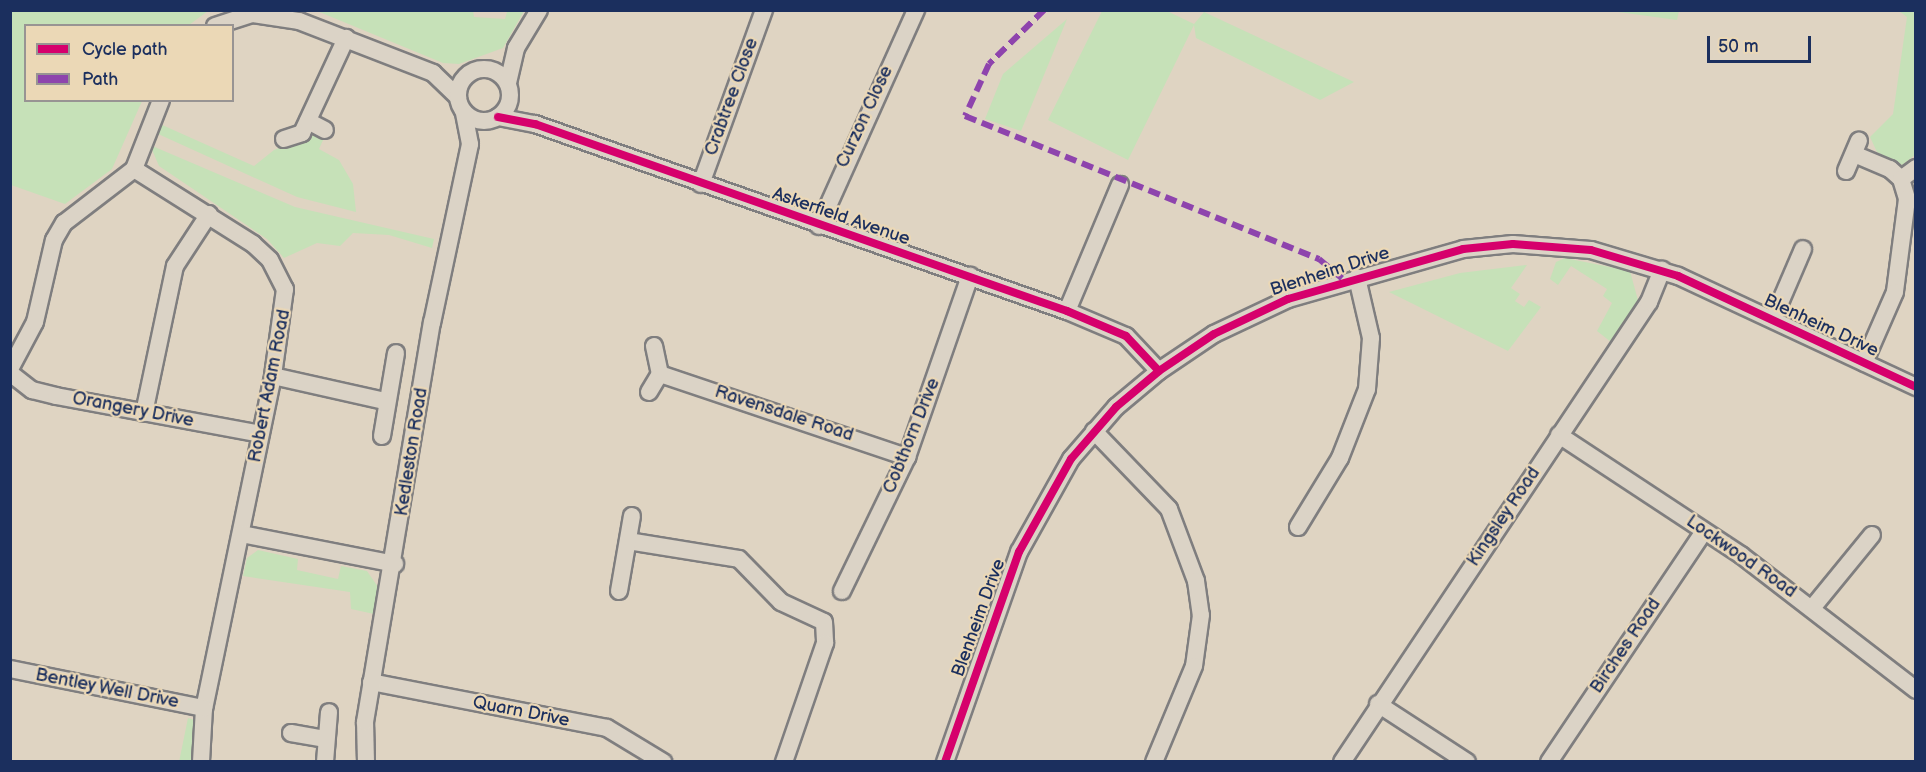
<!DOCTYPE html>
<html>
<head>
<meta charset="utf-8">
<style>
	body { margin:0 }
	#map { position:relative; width:1926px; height:772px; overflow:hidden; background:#dfd4c2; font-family:"Balsamiq Sans",sans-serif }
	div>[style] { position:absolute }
	.green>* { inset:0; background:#c6e1b8 }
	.roads { filter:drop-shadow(2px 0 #7f7e7f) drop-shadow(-2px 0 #7f7e7f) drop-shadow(0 2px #7f7e7f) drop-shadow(0 -2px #7f7e7f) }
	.minor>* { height:16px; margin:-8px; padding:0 8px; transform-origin:8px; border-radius:8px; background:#dbd3c6 }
	.minor>.ring { margin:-8px; padding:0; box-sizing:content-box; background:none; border:16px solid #dbd3c6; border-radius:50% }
	.quiet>* { height:6px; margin-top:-3px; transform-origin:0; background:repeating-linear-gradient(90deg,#8e44ad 0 12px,transparent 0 18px) }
	.cycleway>* { height:8px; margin:-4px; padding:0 4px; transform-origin:4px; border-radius:4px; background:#d6006c }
	span { translate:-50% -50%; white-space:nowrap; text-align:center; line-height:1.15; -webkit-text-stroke:4.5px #ebd8b6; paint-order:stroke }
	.street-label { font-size:18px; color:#1b2f5e }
	.frame { position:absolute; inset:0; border:12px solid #1b2f5e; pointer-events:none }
	.legend { position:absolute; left:24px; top:24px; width:210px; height:78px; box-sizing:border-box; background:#ebd8b6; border:2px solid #989493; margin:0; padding:8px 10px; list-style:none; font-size:18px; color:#1b2f5e }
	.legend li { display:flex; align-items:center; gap:12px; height:30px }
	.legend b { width:30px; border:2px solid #989493 }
	.scale { position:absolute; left:1707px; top:36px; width:104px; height:27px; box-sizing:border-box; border:3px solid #1b2f5e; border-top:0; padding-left:8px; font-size:18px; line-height:21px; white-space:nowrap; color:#1b2f5e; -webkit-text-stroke:4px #ebd8b6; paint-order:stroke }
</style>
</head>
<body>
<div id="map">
	<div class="green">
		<i style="clip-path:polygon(11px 10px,208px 11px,189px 25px,26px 26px,26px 100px,142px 101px,112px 169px,65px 204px,11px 185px)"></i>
		<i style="clip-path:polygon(473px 10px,474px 17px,505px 19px,507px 12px,502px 11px,524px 11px,503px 48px,459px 64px,443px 63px,317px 11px)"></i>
		<i style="clip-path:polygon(1102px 11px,1167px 11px,1194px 24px,1204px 12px,1354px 82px,1320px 100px,1196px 38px,1194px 25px,1128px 160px,1048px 120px)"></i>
		<i style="clip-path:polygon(1611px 11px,1679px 11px,1677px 20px)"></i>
		<i style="clip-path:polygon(1899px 11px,1916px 11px,1915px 155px,1902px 165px,1877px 152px,1870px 137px,1893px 114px,1907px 17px)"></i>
		<i style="clip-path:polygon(1067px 19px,1021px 131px,985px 119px,1003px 74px)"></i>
		<i style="clip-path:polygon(160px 124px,254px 166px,274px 150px,314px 134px,324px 138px,319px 149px,339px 160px,353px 184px,356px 212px,297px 197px,156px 133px)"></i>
		<i style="clip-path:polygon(150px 145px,295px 207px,434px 239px,432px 248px,389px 235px,353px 233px,340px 246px,317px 243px,284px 258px,267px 239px,159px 166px)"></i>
		<i style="clip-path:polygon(1565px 258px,1630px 271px,1639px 304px,1611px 342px,1597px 331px,1612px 303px,1603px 296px,1607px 289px,1571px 266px,1558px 285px,1550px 279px,1556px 262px)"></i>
		<i style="clip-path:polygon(1527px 265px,1511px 288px,1520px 294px,1515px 301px,1524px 307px,1529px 300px,1541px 307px,1508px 351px,1389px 292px,1460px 273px)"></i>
		<i style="clip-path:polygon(258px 550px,298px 559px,297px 570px,338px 579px,341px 566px,367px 571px,378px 587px,374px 614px,351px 609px,350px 592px,243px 576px,247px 558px)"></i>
		<i style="clip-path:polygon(188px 718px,194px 720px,195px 761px,179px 762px)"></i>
	</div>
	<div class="roads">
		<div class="minor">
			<i style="left:215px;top:26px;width:40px;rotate:-18deg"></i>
			<i style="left:253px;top:14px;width:47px;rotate:8.7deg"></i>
			<i style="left:299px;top:21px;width:144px;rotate:21.2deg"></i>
			<i style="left:433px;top:73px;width:35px;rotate:44deg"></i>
			<i class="ring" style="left:458px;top:69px;width:36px;height:36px"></i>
			<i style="left:508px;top:83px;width:36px;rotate:-77deg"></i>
			<i style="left:516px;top:48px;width:44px;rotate:-58.8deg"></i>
			<i style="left:498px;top:117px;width:38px;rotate:11deg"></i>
			<i style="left:535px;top:124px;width:564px;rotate:19.37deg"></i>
			<i style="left:1067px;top:311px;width:64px;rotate:23deg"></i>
			<i style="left:1126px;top:336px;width:48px;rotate:46.7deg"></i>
			<i style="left:308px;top:121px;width:19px;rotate:28deg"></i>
			<i style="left:284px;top:139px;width:19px;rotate:-18deg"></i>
			<i style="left:302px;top:133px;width:105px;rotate:-65.1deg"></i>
			<i style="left:1854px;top:154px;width:39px;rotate:23deg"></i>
			<i style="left:1890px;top:169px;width:15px;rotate:42deg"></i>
			<i style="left:1901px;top:179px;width:21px;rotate:73deg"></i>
			<i style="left:1907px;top:199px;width:94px;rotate:97.4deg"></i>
			<i style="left:1895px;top:292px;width:77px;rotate:113.6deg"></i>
			<i style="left:134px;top:169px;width:141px;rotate:32.2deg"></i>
			<i style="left:253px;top:244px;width:23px;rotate:43deg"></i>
			<i style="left:270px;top:260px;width:33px;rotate:63deg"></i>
			<i style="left:285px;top:289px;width:88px;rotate:97.9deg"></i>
			<i style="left:273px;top:376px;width:339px;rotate:101.7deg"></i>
			<i style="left:204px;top:708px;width:54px;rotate:93.2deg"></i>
			<i style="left:1846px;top:171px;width:33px;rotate:-67deg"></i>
			<i style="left:1901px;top:179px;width:19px;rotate:-36deg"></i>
			<i style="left:701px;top:184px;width:185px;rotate:-70.1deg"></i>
			<i style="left:819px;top:226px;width:237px;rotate:-65.8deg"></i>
			<i style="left:1067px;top:311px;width:137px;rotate:-67.2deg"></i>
			<i style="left:1773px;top:319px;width:76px;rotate:-66.8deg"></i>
			<i style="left:654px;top:346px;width:29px;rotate:78deg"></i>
			<i style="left:660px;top:374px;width:261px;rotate:18.6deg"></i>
			<i style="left:10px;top:369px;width:53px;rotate:-62deg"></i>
			<i style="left:35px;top:322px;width:84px;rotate:-77deg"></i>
			<i style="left:54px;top:240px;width:20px;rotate:-60deg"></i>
			<i style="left:64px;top:223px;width:88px;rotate:-37.6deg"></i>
			<i style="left:134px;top:169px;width:74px;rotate:-68.6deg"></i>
			<i style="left:10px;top:373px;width:28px;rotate:38deg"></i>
			<i style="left:32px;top:390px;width:25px;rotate:14deg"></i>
			<i style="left:56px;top:396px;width:208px;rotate:10.5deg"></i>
			<i style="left:273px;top:376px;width:115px;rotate:12.6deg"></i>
			<i style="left:649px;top:392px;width:21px;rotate:-59deg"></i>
			<i style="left:144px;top:413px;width:150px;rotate:-78.1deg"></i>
			<i style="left:175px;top:266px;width:62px;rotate:-56.8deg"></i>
			<i style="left:1094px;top:431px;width:108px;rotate:46.1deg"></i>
			<i style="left:1169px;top:509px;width:77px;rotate:69.4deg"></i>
			<i style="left:1196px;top:581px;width:34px;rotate:82deg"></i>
			<i style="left:1201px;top:615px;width:51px;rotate:97.8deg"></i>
			<i style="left:1194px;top:666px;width:104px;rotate:112.6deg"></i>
			<i style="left:1559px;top:435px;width:218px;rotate:33.4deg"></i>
			<i style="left:1741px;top:555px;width:221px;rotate:37.6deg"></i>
			<i style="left:382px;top:436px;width:84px;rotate:-80.4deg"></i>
			<i style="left:1298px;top:527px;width:81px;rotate:-58.7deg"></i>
			<i style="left:1340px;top:458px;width:74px;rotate:-68.6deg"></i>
			<i style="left:1367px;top:389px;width:51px;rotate:-85.5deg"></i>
			<i style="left:1371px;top:338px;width:62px;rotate:-103.1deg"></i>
			<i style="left:241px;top:534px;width:157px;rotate:11deg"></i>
			<i style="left:628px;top:541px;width:112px;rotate:9.2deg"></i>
			<i style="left:739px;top:559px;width:60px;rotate:45.7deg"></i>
			<i style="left:781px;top:602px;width:47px;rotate:24.9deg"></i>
			<i style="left:824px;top:622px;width:21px;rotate:87deg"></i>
			<i style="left:825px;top:643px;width:126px;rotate:109deg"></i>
			<i style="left:619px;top:591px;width:76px;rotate:-80.2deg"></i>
			<i style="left:842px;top:591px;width:149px;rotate:-64.1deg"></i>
			<i style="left:907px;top:457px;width:192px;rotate:-70.8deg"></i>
			<i style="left:1813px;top:607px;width:93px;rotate:-50.7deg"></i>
			<i style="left:10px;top:669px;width:198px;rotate:11.4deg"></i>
			<i style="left:371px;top:682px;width:240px;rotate:11deg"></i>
			<i style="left:607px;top:728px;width:66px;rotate:31.3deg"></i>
			<i style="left:1378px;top:704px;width:106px;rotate:33.1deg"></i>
			<i style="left:291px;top:733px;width:34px;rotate:10deg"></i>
			<i style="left:325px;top:762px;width:50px;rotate:-85.4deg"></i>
			<i style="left:366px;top:762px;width:40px;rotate:-91.4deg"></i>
			<i style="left:365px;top:722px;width:405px;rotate:-80.5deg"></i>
			<i style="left:432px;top:323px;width:183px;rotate:-78deg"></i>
			<i style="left:470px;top:144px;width:33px;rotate:-101deg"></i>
			<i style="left:945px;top:762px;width:223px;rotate:-70.6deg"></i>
			<i style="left:1019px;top:552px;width:107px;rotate:-60.8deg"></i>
			<i style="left:1071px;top:459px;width:69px;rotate:-49.1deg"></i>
			<i style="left:1116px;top:407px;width:56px;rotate:-39.9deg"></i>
			<i style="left:1159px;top:371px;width:66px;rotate:-33.9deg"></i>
			<i style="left:1214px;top:334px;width:82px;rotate:-25.3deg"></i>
			<i style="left:1288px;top:299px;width:182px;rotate:-15.9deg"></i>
			<i style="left:1463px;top:249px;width:50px;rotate:-5.7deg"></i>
			<i style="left:1513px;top:244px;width:78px;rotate:4.4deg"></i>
			<i style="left:1591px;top:250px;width:91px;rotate:16.6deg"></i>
			<i style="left:1678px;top:276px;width:263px;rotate:25deg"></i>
			<i style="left:1342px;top:762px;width:553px;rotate:-56.28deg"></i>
			<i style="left:1649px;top:302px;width:35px;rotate:-68deg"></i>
			<i style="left:1549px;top:762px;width:278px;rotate:-56.1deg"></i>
		</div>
	</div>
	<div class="quiet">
		<i style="left:1044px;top:10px;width:77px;rotate:135.5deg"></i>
		<i style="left:989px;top:64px;width:57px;rotate:114.8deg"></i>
		<i style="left:965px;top:116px;width:382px;rotate:22deg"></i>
		<i style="left:1319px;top:259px;width:34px;rotate:40deg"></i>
	</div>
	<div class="cycleway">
		<i style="left:498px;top:117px;width:38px;rotate:11deg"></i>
		<i style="left:535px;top:124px;width:564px;rotate:19.37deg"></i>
		<i style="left:1067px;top:311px;width:64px;rotate:23deg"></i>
		<i style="left:1126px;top:336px;width:48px;rotate:46.7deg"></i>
		<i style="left:945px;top:762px;width:223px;rotate:-70.6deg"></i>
		<i style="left:1019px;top:552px;width:107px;rotate:-60.8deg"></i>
		<i style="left:1071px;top:459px;width:69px;rotate:-49.1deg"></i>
		<i style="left:1116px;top:407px;width:56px;rotate:-39.9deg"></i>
		<i style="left:1159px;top:371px;width:66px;rotate:-33.9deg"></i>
		<i style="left:1214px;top:334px;width:82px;rotate:-25.3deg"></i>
		<i style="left:1288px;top:299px;width:182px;rotate:-15.9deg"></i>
		<i style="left:1463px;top:249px;width:50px;rotate:-5.7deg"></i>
		<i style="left:1513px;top:244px;width:78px;rotate:4.4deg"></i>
		<i style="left:1591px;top:250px;width:91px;rotate:16.6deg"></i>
		<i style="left:1678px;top:276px;width:263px;rotate:25deg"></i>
	</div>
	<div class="street-label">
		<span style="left:732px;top:97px;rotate:-70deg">Crabtree Close</span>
		<span style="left:865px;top:117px;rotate:-65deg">Curzon Close</span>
		<span style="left:841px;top:217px;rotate:19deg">Askerfield Avenue</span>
		<span style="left:1330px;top:272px;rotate:-18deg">Blenheim Drive</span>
		<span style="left:1821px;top:326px;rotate:25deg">Blenheim Drive</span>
		<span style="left:270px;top:386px;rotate:-79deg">Robert Adam Road</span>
		<span style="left:133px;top:410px;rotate:11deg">Orangery Drive</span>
		<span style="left:784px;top:414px;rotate:18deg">Ravensdale Road</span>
		<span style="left:912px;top:436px;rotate:-68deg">Cobthorn Drive</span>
		<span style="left:412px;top:452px;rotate:-81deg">Kedleston Road</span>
		<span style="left:1504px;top:517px;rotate:-56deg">Kingsley Road</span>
		<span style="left:1741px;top:557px;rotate:35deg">Lockwood Road</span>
		<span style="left:979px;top:618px;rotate:-70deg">Blenheim Drive</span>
		<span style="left:1626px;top:646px;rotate:-56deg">Birches Road</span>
		<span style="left:107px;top:689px;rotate:11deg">Bentley Well Drive</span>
		<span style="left:521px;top:712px;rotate:11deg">Quarn Drive</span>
	</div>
	<div class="frame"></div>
	<ul class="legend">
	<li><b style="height:8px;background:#d6006c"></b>Cycle path</li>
	<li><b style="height:8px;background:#8e44ad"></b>Path</li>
	</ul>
	<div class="scale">50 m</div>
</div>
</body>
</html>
